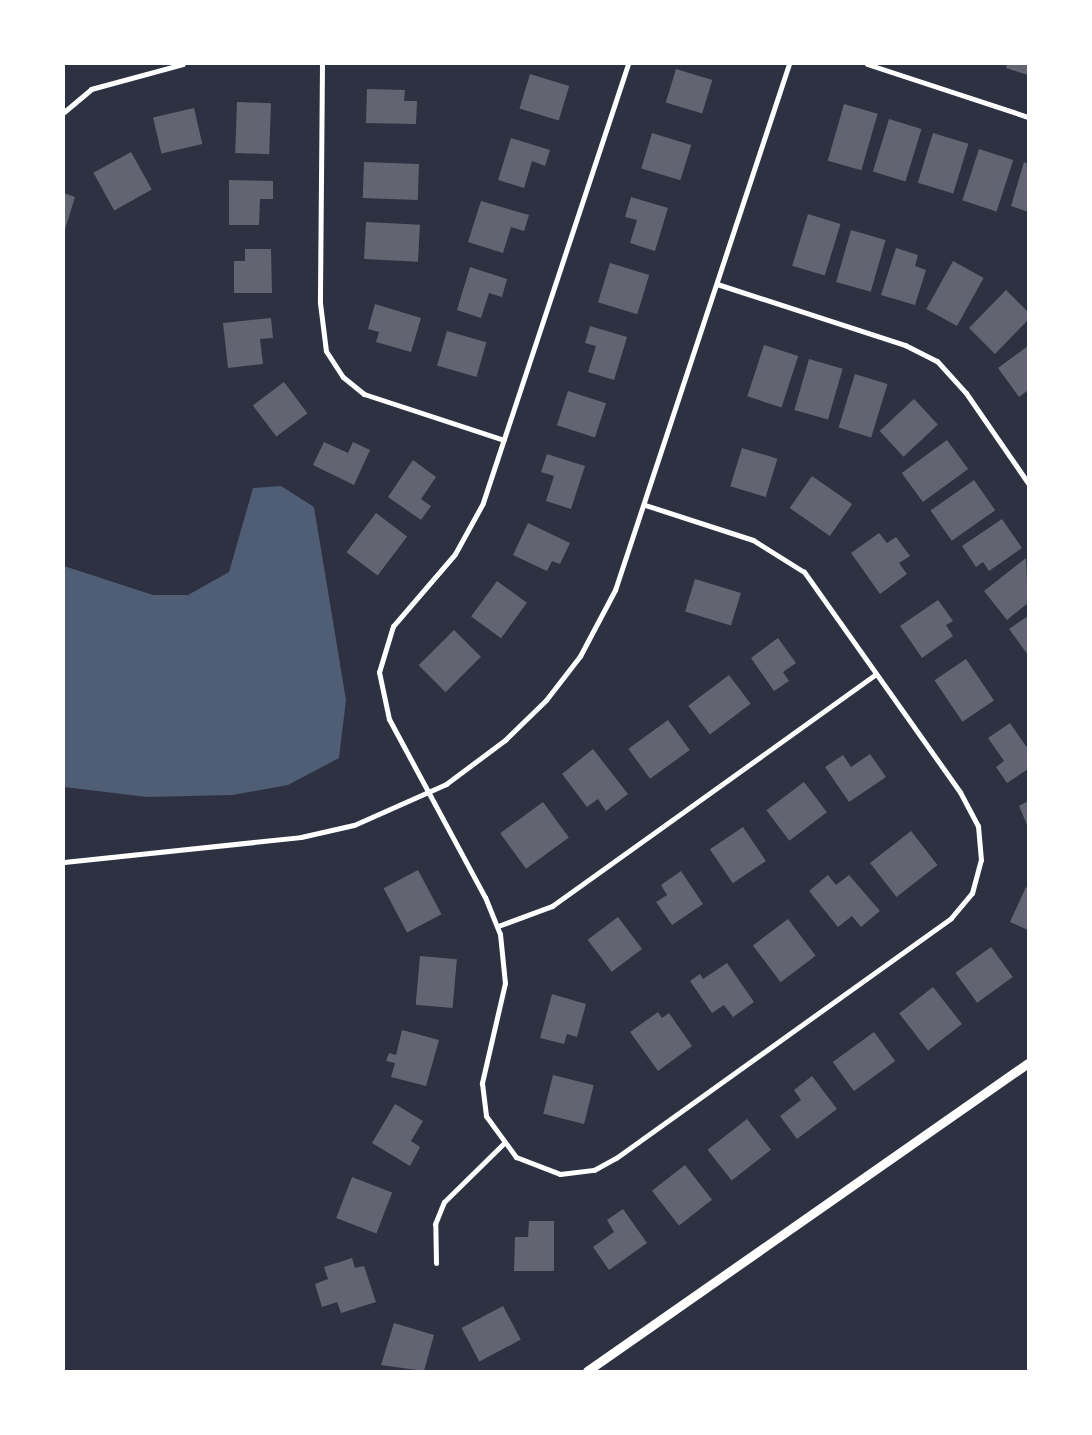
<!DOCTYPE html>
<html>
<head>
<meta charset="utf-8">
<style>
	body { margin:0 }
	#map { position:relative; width:1092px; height:1435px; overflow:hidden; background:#2d3142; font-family:Signika,sans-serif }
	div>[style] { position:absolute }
	.water>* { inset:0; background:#4f5d75 }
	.building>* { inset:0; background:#626471; transform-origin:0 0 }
	.minor>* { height:5px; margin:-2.5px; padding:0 2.5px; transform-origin:2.5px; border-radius:2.5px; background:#fff }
	.tertiary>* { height:9px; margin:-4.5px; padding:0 4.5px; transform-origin:4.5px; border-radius:4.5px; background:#fff }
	span { translate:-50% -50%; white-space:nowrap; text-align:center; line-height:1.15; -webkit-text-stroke:4px #fff; paint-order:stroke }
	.frame { position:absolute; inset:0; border:65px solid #fff; pointer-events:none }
</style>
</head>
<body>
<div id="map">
	<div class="water">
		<i style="clip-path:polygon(281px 486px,314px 507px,346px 700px,339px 758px,288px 785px,233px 795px,147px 797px,64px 787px,64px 566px,153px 595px,188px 595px,229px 572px,253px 488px)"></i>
	</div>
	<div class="building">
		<i style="clip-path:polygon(1007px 64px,1028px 64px,1028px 75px,1006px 68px)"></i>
		<i style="left:676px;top:69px;width:38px;height:35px;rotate:17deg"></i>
		<i style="left:530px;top:74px;width:41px;height:36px;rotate:17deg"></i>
		<i style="clip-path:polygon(367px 89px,405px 90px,404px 101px,417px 101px,416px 124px,366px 123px)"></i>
		<i style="left:237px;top:102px;width:34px;height:51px;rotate:2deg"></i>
		<i style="left:844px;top:104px;width:35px;height:59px;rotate:16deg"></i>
		<i style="left:194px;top:108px;width:37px;height:42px;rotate:77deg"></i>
		<i style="left:889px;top:119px;width:34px;height:55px;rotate:17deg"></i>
		<i style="left:652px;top:133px;width:41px;height:37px;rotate:17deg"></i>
		<i style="left:933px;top:133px;width:37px;height:52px;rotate:17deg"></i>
		<i style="clip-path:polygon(511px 138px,550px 150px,545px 166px,532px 161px,524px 188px,498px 180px)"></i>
		<i style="left:979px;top:149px;width:36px;height:54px;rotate:18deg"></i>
		<i style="left:131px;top:152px;width:43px;height:43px;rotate:61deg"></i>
		<i style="left:364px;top:162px;width:55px;height:36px;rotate:2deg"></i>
		<i style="clip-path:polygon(1024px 162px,1028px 164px,1028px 212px,1011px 206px)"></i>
		<i style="clip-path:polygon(229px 180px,273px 181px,273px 199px,260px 199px,259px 225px,229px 225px)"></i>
		<i style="clip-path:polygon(64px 193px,75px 197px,64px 233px)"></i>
		<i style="clip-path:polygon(631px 197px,668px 208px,655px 251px,630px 243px,637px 220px,625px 217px)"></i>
		<i style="clip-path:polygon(481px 201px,529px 215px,524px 231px,511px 227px,503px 253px,468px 242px)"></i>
		<i style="left:808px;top:214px;width:34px;height:54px;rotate:17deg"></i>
		<i style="left:366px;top:222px;width:54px;height:37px;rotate:3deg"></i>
		<i style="left:851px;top:230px;width:36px;height:54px;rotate:16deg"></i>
		<i style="clip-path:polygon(896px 248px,918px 255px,915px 266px,926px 270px,915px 305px,881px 295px)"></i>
		<i style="clip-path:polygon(245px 249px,271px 249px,272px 293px,234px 293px,234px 261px,245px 261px)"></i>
		<i style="left:953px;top:261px;width:35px;height:55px;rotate:29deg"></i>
		<i style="left:610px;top:263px;width:41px;height:41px;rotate:17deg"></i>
		<i style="clip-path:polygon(470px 267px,507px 279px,502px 297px,489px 293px,481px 318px,457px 310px)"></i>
		<i style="clip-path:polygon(1006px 290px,1028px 312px,1028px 320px,995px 354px,969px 328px)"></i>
		<i style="clip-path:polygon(375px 304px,421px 318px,411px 352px,376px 342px,379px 332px,368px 329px)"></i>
		<i style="clip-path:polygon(271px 318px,273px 338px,260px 339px,263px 364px,228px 368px,223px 323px)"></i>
		<i style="clip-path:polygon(590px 326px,627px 337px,614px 380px,588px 372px,596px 346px,585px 343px)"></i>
		<i style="left:447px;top:331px;width:41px;height:36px;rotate:16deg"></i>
		<i style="left:764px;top:345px;width:36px;height:54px;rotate:18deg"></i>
		<i style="clip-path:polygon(1028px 346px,1028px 390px,1019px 397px,998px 368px)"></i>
		<i style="left:809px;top:359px;width:35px;height:53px;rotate:16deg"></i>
		<i style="left:855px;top:374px;width:34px;height:56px;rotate:17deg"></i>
		<i style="left:284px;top:382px;width:39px;height:39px;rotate:53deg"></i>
		<i style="left:568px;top:391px;width:40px;height:36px;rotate:18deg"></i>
		<i style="left:914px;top:399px;width:35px;height:47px;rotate:47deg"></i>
		<i style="left:947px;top:440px;width:36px;height:56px;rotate:54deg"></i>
		<i style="clip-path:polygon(324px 442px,348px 453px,353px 442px,370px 450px,354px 485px,313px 465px)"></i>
		<i style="left:742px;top:448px;width:37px;height:40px;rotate:17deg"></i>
		<i style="clip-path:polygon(547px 454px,585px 466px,571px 509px,546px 501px,554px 476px,541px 472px)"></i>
		<i style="clip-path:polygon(413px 460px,436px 477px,421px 499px,431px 506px,421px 520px,388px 497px)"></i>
		<i style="left:812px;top:476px;width:49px;height:39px;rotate:35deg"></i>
		<i style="left:974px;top:480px;width:37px;height:53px;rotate:55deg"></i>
		<i style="left:376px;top:513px;width:39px;height:49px;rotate:37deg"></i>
		<i style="clip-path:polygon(1002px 519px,1022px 548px,989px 571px,983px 562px,976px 567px,962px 546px)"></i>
		<i style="clip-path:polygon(528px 523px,570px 543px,560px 564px,552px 561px,547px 571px,513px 555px)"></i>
		<i style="clip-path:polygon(879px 533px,887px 543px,896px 537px,910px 556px,899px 563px,907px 574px,880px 594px,851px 553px)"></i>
		<i style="clip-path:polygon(1026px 558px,1028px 603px,1007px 620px,984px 591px)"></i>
		<i style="left:695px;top:579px;width:48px;height:34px;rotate:17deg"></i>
		<i style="left:497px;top:581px;width:37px;height:44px;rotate:36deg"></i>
		<i style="clip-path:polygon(938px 600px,953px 621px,946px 625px,953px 636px,922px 658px,900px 626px)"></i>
		<i style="clip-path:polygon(1028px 616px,1028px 655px,1009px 629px)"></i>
		<i style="left:454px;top:630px;width:38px;height:50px;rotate:45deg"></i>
		<i style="clip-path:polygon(778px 638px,796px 663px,783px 672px,789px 681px,774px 691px,751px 658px)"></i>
		<i style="left:966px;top:659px;width:50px;height:38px;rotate:56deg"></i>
		<i style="left:729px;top:675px;width:36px;height:51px;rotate:53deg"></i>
		<i style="left:668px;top:720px;width:37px;height:49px;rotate:54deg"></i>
		<i style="clip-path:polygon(1010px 723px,1028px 749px,1028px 769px,1007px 783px,996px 767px,1004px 761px,988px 738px)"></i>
		<i style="clip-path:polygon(593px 749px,628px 794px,606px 811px,598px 799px,587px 807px,562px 774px)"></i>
		<i style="clip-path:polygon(870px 754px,886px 777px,849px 802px,825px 767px,843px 755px,851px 767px)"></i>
		<i style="left:804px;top:782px;width:38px;height:47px;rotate:53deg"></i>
		<i style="clip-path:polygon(1028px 801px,1028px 827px,1019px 806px)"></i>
		<i style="left:543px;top:802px;width:44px;height:53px;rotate:54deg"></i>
		<i style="left:743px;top:827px;width:41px;height:40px;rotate:56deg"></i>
		<i style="left:911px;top:831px;width:43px;height:52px;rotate:52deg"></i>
		<i style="left:418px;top:870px;width:50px;height:39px;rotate:62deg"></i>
		<i style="clip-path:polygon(681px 871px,703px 904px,672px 925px,656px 902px,667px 895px,661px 885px)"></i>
		<i style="clip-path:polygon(828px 875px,836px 885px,849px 875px,880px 911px,861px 927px,852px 916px,838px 927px,809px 891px)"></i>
		<i style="clip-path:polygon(1026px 887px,1028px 888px,1028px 930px,1010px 922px)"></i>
		<i style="left:618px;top:917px;width:40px;height:38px;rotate:53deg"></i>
		<i style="left:788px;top:919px;width:46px;height:44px;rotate:53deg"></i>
		<i style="left:991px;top:947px;width:37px;height:44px;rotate:54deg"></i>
		<i style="left:420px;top:956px;width:37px;height:49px;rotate:5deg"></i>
		<i style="clip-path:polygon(727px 963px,754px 1002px,733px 1017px,724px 1005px,712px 1013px,690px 981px,700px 974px,703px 979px)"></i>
		<i style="left:933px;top:987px;width:47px;height:43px;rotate:52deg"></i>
		<i style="clip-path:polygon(552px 994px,586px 1004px,577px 1037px,567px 1034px,564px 1044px,540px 1038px)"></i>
		<i style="clip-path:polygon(658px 1012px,662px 1018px,669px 1013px,692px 1046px,658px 1071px,630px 1032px)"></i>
		<i style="clip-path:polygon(402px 1030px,439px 1040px,426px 1086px,391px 1077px,395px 1063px,386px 1061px,389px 1053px,396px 1055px)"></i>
		<i style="left:874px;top:1032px;width:36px;height:51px;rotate:54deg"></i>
		<i style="left:553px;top:1075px;width:42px;height:40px;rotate:14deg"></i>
		<i style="clip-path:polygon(812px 1076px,837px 1109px,797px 1139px,780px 1116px,801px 1100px,794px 1090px)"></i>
		<i style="clip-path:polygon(395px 1104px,423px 1121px,411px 1141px,420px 1147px,410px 1166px,372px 1143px)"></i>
		<i style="left:747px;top:1119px;width:39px;height:50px;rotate:52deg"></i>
		<i style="left:685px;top:1165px;width:44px;height:42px;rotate:52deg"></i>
		<i style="left:352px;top:1177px;width:43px;height:44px;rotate:21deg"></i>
		<i style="clip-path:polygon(623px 1209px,647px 1243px,609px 1270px,593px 1247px,614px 1232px,607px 1220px)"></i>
		<i style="clip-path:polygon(529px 1221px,554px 1221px,554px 1271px,514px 1271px,515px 1237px,528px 1237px)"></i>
		<i style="clip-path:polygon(352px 1258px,355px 1268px,364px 1266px,376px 1302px,341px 1313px,337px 1302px,322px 1307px,315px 1284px,328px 1279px,324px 1267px)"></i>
		<i style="left:503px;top:1306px;width:38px;height:47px;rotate:62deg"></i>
		<i style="clip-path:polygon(394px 1323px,434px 1335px,424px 1371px,381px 1365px)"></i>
	</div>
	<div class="minor">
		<i style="left:322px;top:64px;width:239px;rotate:90.5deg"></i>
		<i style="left:320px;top:303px;width:48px;rotate:82.9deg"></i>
		<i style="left:326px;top:351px;width:31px;rotate:57deg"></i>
		<i style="left:343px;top:377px;width:27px;rotate:39deg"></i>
		<i style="left:364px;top:394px;width:147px;rotate:18.2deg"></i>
		<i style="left:628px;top:64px;width:462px;rotate:108.3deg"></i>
		<i style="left:483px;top:503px;width:58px;rotate:118.8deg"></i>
		<i style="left:455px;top:554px;width:95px;rotate:130.7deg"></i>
		<i style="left:393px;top:626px;width:48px;rotate:106.9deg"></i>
		<i style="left:379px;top:672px;width:48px;rotate:78deg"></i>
		<i style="left:389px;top:719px;width:202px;rotate:61.7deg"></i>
		<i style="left:485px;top:897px;width:40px;rotate:68deg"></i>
		<i style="left:500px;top:934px;width:49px;rotate:84.2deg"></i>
		<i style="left:505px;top:983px;width:103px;rotate:103deg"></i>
		<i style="left:482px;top:1083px;width:33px;rotate:83deg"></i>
		<i style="left:486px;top:1116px;width:51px;rotate:53.8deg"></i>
		<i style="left:516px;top:1157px;width:47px;rotate:21.1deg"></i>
		<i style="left:560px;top:1174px;width:34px;rotate:-7deg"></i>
		<i style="left:594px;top:1170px;width:25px;rotate:-29deg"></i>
		<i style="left:616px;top:1158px;width:412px;rotate:-35.6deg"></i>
		<i style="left:951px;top:918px;width:33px;rotate:-50deg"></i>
		<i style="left:972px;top:893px;width:34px;rotate:-75deg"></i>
		<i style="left:981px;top:860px;width:34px;rotate:-95deg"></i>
		<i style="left:978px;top:826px;width:38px;rotate:-118deg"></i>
		<i style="left:960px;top:792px;width:270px;rotate:-125.3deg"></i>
		<i style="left:804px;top:572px;width:60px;rotate:-147.9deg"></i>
		<i style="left:753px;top:540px;width:114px;rotate:-162deg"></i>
		<i style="left:867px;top:64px;width:169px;rotate:18.2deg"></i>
		<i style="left:64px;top:112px;width:35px;rotate:-40deg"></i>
		<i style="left:91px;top:89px;width:95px;rotate:-15.2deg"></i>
		<i style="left:717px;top:284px;width:198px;rotate:18deg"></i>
		<i style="left:905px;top:345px;width:36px;rotate:27deg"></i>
		<i style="left:937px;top:361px;width:43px;rotate:47.8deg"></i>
		<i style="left:966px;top:393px;width:109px;rotate:55.4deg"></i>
		<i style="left:64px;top:862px;width:238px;rotate:-6deg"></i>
		<i style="left:301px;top:837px;width:54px;rotate:-12.8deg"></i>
		<i style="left:354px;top:825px;width:101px;rotate:-24deg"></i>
		<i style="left:446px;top:784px;width:74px;rotate:-36.7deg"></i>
		<i style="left:505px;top:740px;width:57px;rotate:-44.3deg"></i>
		<i style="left:546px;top:700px;width:56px;rotate:-52.3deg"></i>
		<i style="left:580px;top:656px;width:75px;rotate:-62.1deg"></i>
		<i style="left:615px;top:590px;width:554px;rotate:-71.7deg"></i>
		<i style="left:498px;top:926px;width:58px;rotate:-20.3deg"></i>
		<i style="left:552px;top:906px;width:398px;rotate:-35.6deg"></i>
		<i style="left:436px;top:1263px;width:39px;rotate:-91deg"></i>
		<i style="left:435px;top:1224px;width:24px;rotate:-68deg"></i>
		<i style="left:444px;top:1202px;width:83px;rotate:-44.5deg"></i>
	</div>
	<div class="tertiary">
		<i style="left:587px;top:1371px;width:538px;rotate:-34.93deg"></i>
	</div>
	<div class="frame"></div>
</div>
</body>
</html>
